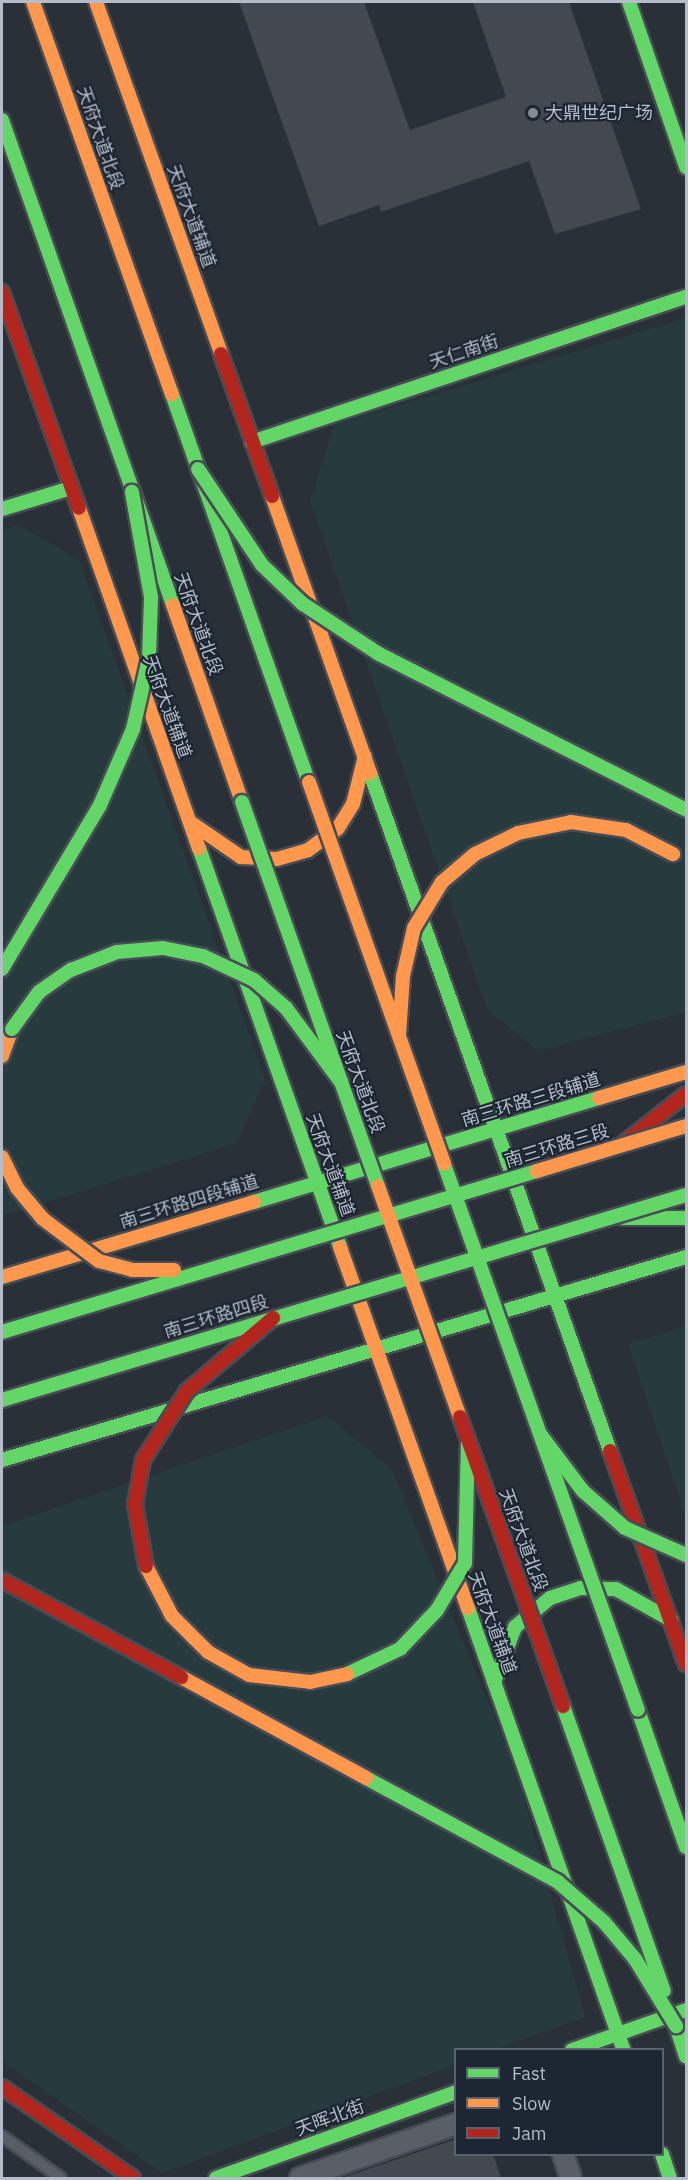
<!DOCTYPE html>
<html>
<head>
<meta charset="utf-8">
<style>
	body { margin:0 }
	#map { position:relative; width:688px; height:2180px; overflow:hidden; background:#2a3038; font-family:"IBM Plex Sans","Noto Sans SC",sans-serif }
	div>[style] { position:absolute }
	.green>* { inset:0; background:#273a3e }
	.building>* { inset:0; background:#444950 }
	.roads { filter:drop-shadow(2px 0 #484c53) drop-shadow(-2px 0 #484c53) drop-shadow(0 2px #484c53) drop-shadow(0 -2px #484c53) }
	.lane>* { height:10px; margin:-5px; padding:0 5px; transform-origin:5px; border-radius:5px; background:#5a5e66 }
	.street>* { height:20px; margin:-10px; padding:0 10px; transform-origin:10px; border-radius:10px; background:#5a5e66 }
	.fast>* { height:14px; margin:-7px; padding:0 7px; transform-origin:7px; border-radius:7px; background:#63d668 }
	.slow>* { height:14px; margin:-7px; padding:0 7px; transform-origin:7px; border-radius:7px; background:#ff974d }
	.jam>* { height:14px; margin:-7px; padding:0 7px; transform-origin:7px; border-radius:7px; background:#b3261e }
	.bridges { filter:drop-shadow(2px 0 #484c55) drop-shadow(-2px 0 #484c55) drop-shadow(0 2px #484c55) drop-shadow(0 -2px #484c55) }
	.fast-bridge>* { height:14px; margin:-7px; padding:0 7px; transform-origin:7px; border-radius:7px; background:#63d668 }
	.slow-bridge>* { height:14px; margin:-7px; padding:0 7px; transform-origin:7px; border-radius:7px; background:#ff974d }
	.jam-bridge>* { height:14px; margin:-7px; padding:0 7px; transform-origin:7px; border-radius:7px; background:#b3261e }
	.dots>* { width:16px; height:16px; translate:-50% -50%; box-sizing:border-box; border:3px solid #1d2633; border-radius:50% }
	span { translate:-50% -50%; white-space:nowrap; text-align:center; line-height:1.15; -webkit-text-stroke:4.5px #1d2633; paint-order:stroke }
	.poi-label { font-size:18px; color:#b4bcc9 }
	.left { translate:0 -50%; text-align:left }
	.street-label { font-size:18px; color:#b4bcc9 }
	.frame { position:absolute; inset:0; border:3px solid #b4bcc9; pointer-events:none }
	.legend { position:absolute; left:454px; top:2048px; width:210px; height:108px; box-sizing:border-box; background:#1d2633; border:2px solid #59626f; margin:0; padding:8px 10px; list-style:none; font-size:18px; color:#b4bcc9 }
	.legend li { display:flex; align-items:center; gap:12px; height:30px }
	.legend b { width:30px; border:2px solid #59626f }
</style>
</head>
<body>
<div id="map">
	<div class="green">
		<i style="clip-path:polygon(686px 318px,686px 1012px,538px 1051px,487px 1009px,310px 501px,334px 425px)"></i>
		<i style="clip-path:polygon(19px 525px,79px 560px,265px 1079px,237px 1143px,2px 1216px,2px 530px)"></i>
		<i style="clip-path:polygon(686px 1326px,686px 1518px,628px 1344px)"></i>
		<i style="clip-path:polygon(328px 1416px,392px 1470px,515px 1767px,585px 2017px,497px 2049px,456px 2050px,455px 2065px,162px 2173px,2px 2061px,2px 1526px)"></i>
	</div>
	<div class="building">
		<i style="clip-path:polygon(239px 2px,364px 2px,410px 130px,506px 97px,473px 2px,569px 2px,641px 209px,555px 234px,529px 161px,381px 212px,379px 205px,319px 226px)"></i>
		<i style="clip-path:polygon(456px 2139px,456px 2154px,493px 2154px,501px 2178px,342px 2178px)"></i>
	</div>
	<div class="roads">
		<div class="lane">
			<i style="left:2px;top:2136px;width:72px;rotate:35.4deg"></i>
		</div>
		<div class="street">
			<i style="left:563px;top:2154px;width:25px;rotate:72deg"></i>
			<i style="left:300px;top:2178px;width:165px;rotate:-19.1deg"></i>
		</div>
		<div class="fast">
			<i style="left:629px;top:2px;width:175px;rotate:70.9deg"></i>
			<i style="left:2px;top:120px;width:514px;rotate:70.58deg"></i>
			<i style="left:172px;top:394px;width:411px;rotate:70.6deg"></i>
			<i style="left:252px;top:442px;width:458px;rotate:-18.5deg"></i>
			<i style="left:2px;top:509px;width:72px;rotate:-16.9deg"></i>
			<i style="left:370px;top:773px;width:719px;rotate:70.51deg"></i>
			<i style="left:199px;top:848px;width:423px;rotate:70.5deg"></i>
			<i style="left:254px;top:1202px;width:360px;rotate:-16.8deg"></i>
			<i style="left:623px;top:1218px;width:63px"></i>
			<i style="left:2px;top:1460px;width:713px;rotate:-16.53deg"></i>
			<i style="left:468px;top:1608px;width:469px;rotate:70.6deg"></i>
			<i style="left:494px;top:1682px;width:59px;rotate:-69.1deg"></i>
			<i style="left:515px;top:1627px;width:45px;rotate:-39.6deg"></i>
			<i style="left:550px;top:1598px;width:32px;rotate:-18deg"></i>
			<i style="left:580px;top:1588px;width:36px;rotate:2deg"></i>
			<i style="left:616px;top:1589px;width:63px;rotate:29.4deg"></i>
			<i style="left:638px;top:1710px;width:145px;rotate:70.7deg"></i>
			<i style="left:676px;top:2026px;width:32px;rotate:72deg"></i>
			<i style="left:572px;top:2050px;width:121px;rotate:-19.3deg"></i>
			<i style="left:662px;top:2154px;width:25px;rotate:72deg"></i>
			<i style="left:216px;top:2178px;width:255px;rotate:-19.7deg"></i>
		</div>
		<div class="slow">
			<i style="left:33px;top:2px;width:416px;rotate:70.5deg"></i>
			<i style="left:96px;top:2px;width:374px;rotate:70.4deg"></i>
			<i style="left:272px;top:496px;width:294px;rotate:70.5deg"></i>
			<i style="left:79px;top:508px;width:361px;rotate:70.6deg"></i>
			<i style="left:173px;top:605px;width:209px;rotate:70.7deg"></i>
			<i style="left:190px;top:822px;width:62px;rotate:34.5deg"></i>
			<i style="left:241px;top:857px;width:36px;rotate:3deg"></i>
			<i style="left:277px;top:859px;width:32px;rotate:-16deg"></i>
			<i style="left:308px;top:850px;width:37px;rotate:-36deg"></i>
			<i style="left:338px;top:828px;width:28px;rotate:-58deg"></i>
			<i style="left:353px;top:804px;width:49px;rotate:-76deg"></i>
			<i style="left:2px;top:1056px;width:29px;rotate:-70deg"></i>
			<i style="left:599px;top:1098px;width:91px;rotate:-16.6deg"></i>
			<i style="left:340px;top:1247px;width:383px;rotate:70.5deg"></i>
			<i style="left:2px;top:1277px;width:263px;rotate:-16.6deg"></i>
		</div>
		<div class="jam">
			<i style="left:2px;top:292px;width:229px;rotate:70.4deg"></i>
			<i style="left:221px;top:354px;width:151px;rotate:70.2deg"></i>
			<i style="left:624px;top:1143px;width:79px;rotate:-38.3deg"></i>
			<i style="left:610px;top:1451px;width:226px;rotate:70.4deg"></i>
			<i style="left:2px;top:2087px;width:160px;rotate:34.8deg"></i>
		</div>
	</div>
	<div class="bridges">
		<div class="fast-bridge">
			<i style="left:198px;top:469px;width:115px;rotate:56.3deg"></i>
			<i style="left:262px;top:565px;width:57px;rotate:43.6deg"></i>
			<i style="left:303px;top:604px;width:91px;rotate:33.3deg"></i>
			<i style="left:379px;top:654px;width:344px;rotate:26.9deg"></i>
			<i style="left:242px;top:802px;width:407px;rotate:70.5deg"></i>
			<i style="left:2px;top:969px;width:191px;rotate:-59.1deg"></i>
			<i style="left:100px;top:805px;width:83px;rotate:-66.5deg"></i>
			<i style="left:133px;top:729px;width:73px;rotate:-77.3deg"></i>
			<i style="left:149px;top:658px;width:61px;rotate:-88.1deg"></i>
			<i style="left:151px;top:597px;width:107px;rotate:-100.3deg"></i>
			<i style="left:12px;top:1029px;width:46px;rotate:-53.9deg"></i>
			<i style="left:39px;top:992px;width:39px;rotate:-35deg"></i>
			<i style="left:71px;top:970px;width:49px;rotate:-21.4deg"></i>
			<i style="left:117px;top:952px;width:46px;rotate:-5deg"></i>
			<i style="left:163px;top:948px;width:41px;rotate:11.3deg"></i>
			<i style="left:203px;top:956px;width:56px;rotate:25.2deg"></i>
			<i style="left:254px;top:980px;width:43px;rotate:41.2deg"></i>
			<i style="left:286px;top:1008px;width:92px;rotate:53.4deg"></i>
			<i style="left:444px;top:1164px;width:579px;rotate:70.44deg"></i>
			<i style="left:2px;top:1332px;width:559px;rotate:-16.75deg"></i>
			<i style="left:2px;top:1400px;width:714px;rotate:-16.68deg"></i>
			<i style="left:540px;top:1434px;width:71px;rotate:53deg"></i>
			<i style="left:583px;top:1491px;width:56px;rotate:41.4deg"></i>
			<i style="left:625px;top:1528px;width:67px;rotate:23.9deg"></i>
			<i style="left:347px;top:1674px;width:59px;rotate:-25.3deg"></i>
			<i style="left:400px;top:1649px;width:54px;rotate:-46.5deg"></i>
			<i style="left:437px;top:1610px;width:55px;rotate:-59.2deg"></i>
			<i style="left:465px;top:1563px;width:123px;rotate:-88.6deg"></i>
			<i style="left:563px;top:1706px;width:302px;rotate:70.5deg"></i>
			<i style="left:366px;top:1778px;width:218px;rotate:28.4deg"></i>
			<i style="left:558px;top:1882px;width:61px;rotate:41deg"></i>
			<i style="left:604px;top:1922px;width:48px;rotate:50deg"></i>
			<i style="left:635px;top:1959px;width:79px;rotate:58.5deg"></i>
		</div>
		<div class="slow-bridge">
			<i style="left:309px;top:782px;width:405px;rotate:70.5deg"></i>
			<i style="left:399px;top:1036px;width:60px;rotate:-86.2deg"></i>
			<i style="left:403px;top:976px;width:49px;rotate:-77.1deg"></i>
			<i style="left:414px;top:928px;width:54px;rotate:-58.7deg"></i>
			<i style="left:442px;top:882px;width:43px;rotate:-40.3deg"></i>
			<i style="left:475px;top:854px;width:48px;rotate:-26deg"></i>
			<i style="left:518px;top:833px;width:54px;rotate:-11.7deg"></i>
			<i style="left:571px;top:822px;width:56px;rotate:8.3deg"></i>
			<i style="left:626px;top:830px;width:53px;rotate:27.1deg"></i>
			<i style="left:2px;top:1157px;width:34px;rotate:64deg"></i>
			<i style="left:17px;top:1188px;width:40px;rotate:50deg"></i>
			<i style="left:43px;top:1219px;width:70px;rotate:36.9deg"></i>
			<i style="left:99px;top:1261px;width:34px;rotate:15deg"></i>
			<i style="left:132px;top:1270px;width:42px"></i>
			<i style="left:537px;top:1171px;width:156px;rotate:-16.8deg"></i>
			<i style="left:378px;top:1186px;width:245px;rotate:70.5deg"></i>
			<i style="left:146px;top:1566px;width:56px;rotate:62.5deg"></i>
			<i style="left:172px;top:1616px;width:51px;rotate:45deg"></i>
			<i style="left:208px;top:1652px;width:47px;rotate:29.3deg"></i>
			<i style="left:249px;top:1675px;width:61px;rotate:6.5deg"></i>
			<i style="left:310px;top:1682px;width:38px;rotate:-12deg"></i>
			<i style="left:181px;top:1677px;width:211px;rotate:28.6deg"></i>
		</div>
		<div class="jam-bridge">
			<i style="left:460px;top:1417px;width:307px;rotate:70.4deg"></i>
			<i style="left:146px;top:1566px;width:63px;rotate:-100.1deg"></i>
			<i style="left:135px;top:1504px;width:45px;rotate:-79.7deg"></i>
			<i style="left:143px;top:1460px;width:82px;rotate:-57.5deg"></i>
			<i style="left:187px;top:1391px;width:113px;rotate:-40.3deg"></i>
			<i style="left:2px;top:1580px;width:204px;rotate:28.5deg"></i>
		</div>
	</div>
	<div class="dots">
		<i style="left:533px;top:113px;background:#848b96"></i>
	</div>
	<div class="poi-label">
		<span class="left" style="left:545px;top:113px">大鼎世纪广场</span>
	</div>
	<div class="street-label">
		<span style="left:100px;top:138px;rotate:71deg">天府大道北段</span>
		<span style="left:191px;top:216px;rotate:70deg">天府大道辅道</span>
		<span style="left:464px;top:352px;rotate:-18deg">天仁南街</span>
		<span style="left:198px;top:624px;rotate:70deg">天府大道北段</span>
		<span style="left:167px;top:707px;rotate:70deg">天府大道辅道</span>
		<span style="left:360px;top:1082px;rotate:70deg">天府大道北段</span>
		<span style="left:531px;top:1100px;rotate:-17deg">南三环路三段辅道</span>
		<span style="left:557px;top:1146px;rotate:-17deg">南三环路三段</span>
		<span style="left:330px;top:1165px;rotate:70deg">天府大道辅道</span>
		<span style="left:189px;top:1202px;rotate:-17deg">南三环路四段辅道</span>
		<span style="left:216px;top:1317px;rotate:-17deg">南三环路四段</span>
		<span style="left:523px;top:1540px;rotate:70deg">天府大道北段</span>
		<span style="left:492px;top:1623px;rotate:70deg">天府大道辅道</span>
		<span style="left:330px;top:2118px;rotate:-20deg">天晖北街</span>
	</div>
	<div class="frame"></div>
	<ul class="legend">
	<li><b style="height:8px;background:#63d668"></b>Fast</li>
	<li><b style="height:8px;background:#ff974d"></b>Slow</li>
	<li><b style="height:8px;background:#b3261e"></b>Jam</li>
	</ul>
</div>
</body>
</html>
